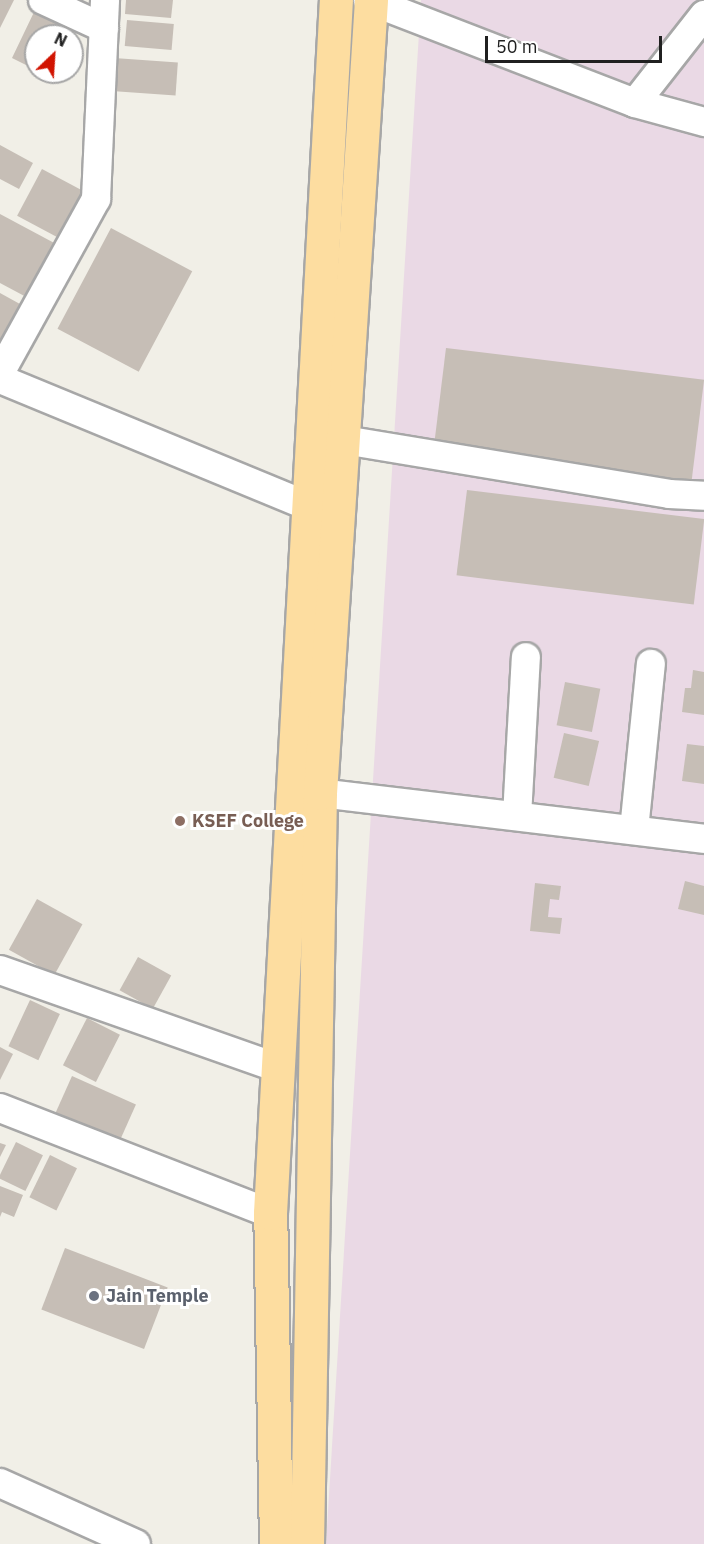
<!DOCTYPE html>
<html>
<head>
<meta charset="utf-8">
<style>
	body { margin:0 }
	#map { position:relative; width:704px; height:1544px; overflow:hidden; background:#f1efe7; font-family:"IBM Plex Sans",sans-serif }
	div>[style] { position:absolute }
	.industrial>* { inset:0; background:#ead9e5 }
	.building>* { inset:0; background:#c6beb6; transform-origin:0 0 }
	.roads { filter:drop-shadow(2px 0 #a7a7a7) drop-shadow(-2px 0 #a7a7a7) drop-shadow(0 2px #a7a7a7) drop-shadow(0 -2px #a7a7a7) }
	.minor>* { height:28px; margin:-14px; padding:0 14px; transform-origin:14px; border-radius:14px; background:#fff }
	.major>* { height:33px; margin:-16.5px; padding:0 16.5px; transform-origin:16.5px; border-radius:16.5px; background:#fddda0 }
	.dots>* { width:16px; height:16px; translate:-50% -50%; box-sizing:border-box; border:3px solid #fff; border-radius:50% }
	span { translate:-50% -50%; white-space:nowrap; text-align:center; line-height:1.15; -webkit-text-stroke:6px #fff; paint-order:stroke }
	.education-label { font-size:18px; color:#785e54; font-weight:700 }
	.left { translate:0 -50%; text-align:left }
	.worship-label { font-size:18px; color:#5b616d; font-weight:700 }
	.north { position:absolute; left:24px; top:24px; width:60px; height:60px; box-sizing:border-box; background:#fff; border:2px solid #a6a6a6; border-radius:50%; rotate:25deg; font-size:16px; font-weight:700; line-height:24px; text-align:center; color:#202020 }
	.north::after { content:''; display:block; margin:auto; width:21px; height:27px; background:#d11300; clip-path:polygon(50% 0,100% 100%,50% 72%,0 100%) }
	.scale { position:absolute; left:485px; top:36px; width:177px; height:27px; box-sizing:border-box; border:3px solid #202020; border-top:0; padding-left:8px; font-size:18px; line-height:21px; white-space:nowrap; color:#202020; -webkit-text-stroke:4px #fff; paint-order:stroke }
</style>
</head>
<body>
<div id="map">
	<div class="industrial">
		<i style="clip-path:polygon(421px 0,704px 0,704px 1544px,326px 1544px)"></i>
	</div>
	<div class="building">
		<i style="clip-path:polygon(0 0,14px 0,0 28px)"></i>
		<i style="clip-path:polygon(126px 0,173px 0,171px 18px,125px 14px)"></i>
		<i style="clip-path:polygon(35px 10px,73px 28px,69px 36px,36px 36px,36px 70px,12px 58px)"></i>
		<i style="left:127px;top:20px;width:47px;height:26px;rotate:5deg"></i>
		<i style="left:114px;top:58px;width:64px;height:33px;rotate:4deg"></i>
		<i style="clip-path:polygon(0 145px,33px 163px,19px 189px,0 179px)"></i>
		<i style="left:42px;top:169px;width:52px;height:53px;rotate:28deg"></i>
		<i style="clip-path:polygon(0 214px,58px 245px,30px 299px,0 283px)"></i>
		<i style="left:111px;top:228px;width:92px;height:114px;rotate:28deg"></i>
		<i style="clip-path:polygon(0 293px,29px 309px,0 363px)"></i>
		<i style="left:446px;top:348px;width:260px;height:113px;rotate:7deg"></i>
		<i style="left:467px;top:490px;width:239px;height:86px;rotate:7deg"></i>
		<i style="clip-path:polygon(693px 670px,704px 672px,704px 715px,682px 712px,685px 688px,691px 688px)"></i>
		<i style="left:565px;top:682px;width:36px;height:44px;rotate:11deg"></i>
		<i style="left:564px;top:733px;width:36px;height:46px;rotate:13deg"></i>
		<i style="clip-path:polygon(687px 744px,704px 746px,704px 784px,682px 781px)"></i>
		<i style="clip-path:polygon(685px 881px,704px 886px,704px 915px,678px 909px)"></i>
		<i style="clip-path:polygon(535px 883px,561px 886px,559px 900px,550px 899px,548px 917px,562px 918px,560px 934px,530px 931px)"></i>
		<i style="left:37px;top:899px;width:52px;height:58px;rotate:29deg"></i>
		<i style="left:138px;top:957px;width:38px;height:38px;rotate:29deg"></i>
		<i style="left:30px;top:1000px;width:33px;height:51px;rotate:25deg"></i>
		<i style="left:87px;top:1018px;width:37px;height:53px;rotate:27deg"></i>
		<i style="clip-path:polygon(0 1047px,13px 1054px,0 1080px)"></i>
		<i style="left:72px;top:1076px;width:70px;height:48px;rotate:24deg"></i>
		<i style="left:16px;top:1142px;width:30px;height:40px;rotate:26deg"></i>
		<i style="clip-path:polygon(0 1143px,6px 1145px,0 1157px)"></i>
		<i style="left:50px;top:1155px;width:30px;height:47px;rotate:26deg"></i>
		<i style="clip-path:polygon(0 1186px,23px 1195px,14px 1217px,2px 1212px,0 1217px)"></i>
		<i style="left:65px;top:1248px;width:110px;height:66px;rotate:21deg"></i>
	</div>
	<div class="roads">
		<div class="minor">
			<i style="left:43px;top:0;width:67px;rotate:24.7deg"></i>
			<i style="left:368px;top:0;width:286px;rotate:21.1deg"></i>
			<i style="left:635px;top:103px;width:72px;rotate:15.4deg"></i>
			<i style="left:635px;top:103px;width:112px;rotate:-51.9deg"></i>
			<i style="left:0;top:373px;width:199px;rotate:-61.1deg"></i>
			<i style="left:96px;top:199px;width:199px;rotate:-87.4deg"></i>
			<i style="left:0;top:379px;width:333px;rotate:22.4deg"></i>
			<i style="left:320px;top:436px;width:354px;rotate:9.4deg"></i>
			<i style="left:669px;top:494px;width:35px;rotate:3deg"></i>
			<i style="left:320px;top:793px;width:387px;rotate:6.8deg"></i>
			<i style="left:517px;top:816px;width:159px;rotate:-86.8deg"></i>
			<i style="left:634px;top:830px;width:167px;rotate:-84.2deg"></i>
			<i style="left:0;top:970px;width:295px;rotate:19.4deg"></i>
			<i style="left:0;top:1108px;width:290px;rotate:21.3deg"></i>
			<i style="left:0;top:1483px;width:149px;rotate:24.2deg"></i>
		</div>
		<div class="major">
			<i style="left:276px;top:1544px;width:331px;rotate:-91deg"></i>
			<i style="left:270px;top:1213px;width:1215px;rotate:-86.89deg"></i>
			<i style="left:307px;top:1544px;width:751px;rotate:-89.01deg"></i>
			<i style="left:320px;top:793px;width:795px;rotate:-86.32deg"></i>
		</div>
	</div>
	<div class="dots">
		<i style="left:180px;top:821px;background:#8d6e63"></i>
		<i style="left:94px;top:1296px;background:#6b7280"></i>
	</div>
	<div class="education-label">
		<span class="left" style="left:192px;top:821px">KSEF College</span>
	</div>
	<div class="worship-label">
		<span class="left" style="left:106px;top:1296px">Jain Temple</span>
	</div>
	<div class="north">N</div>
	<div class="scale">50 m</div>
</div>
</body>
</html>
